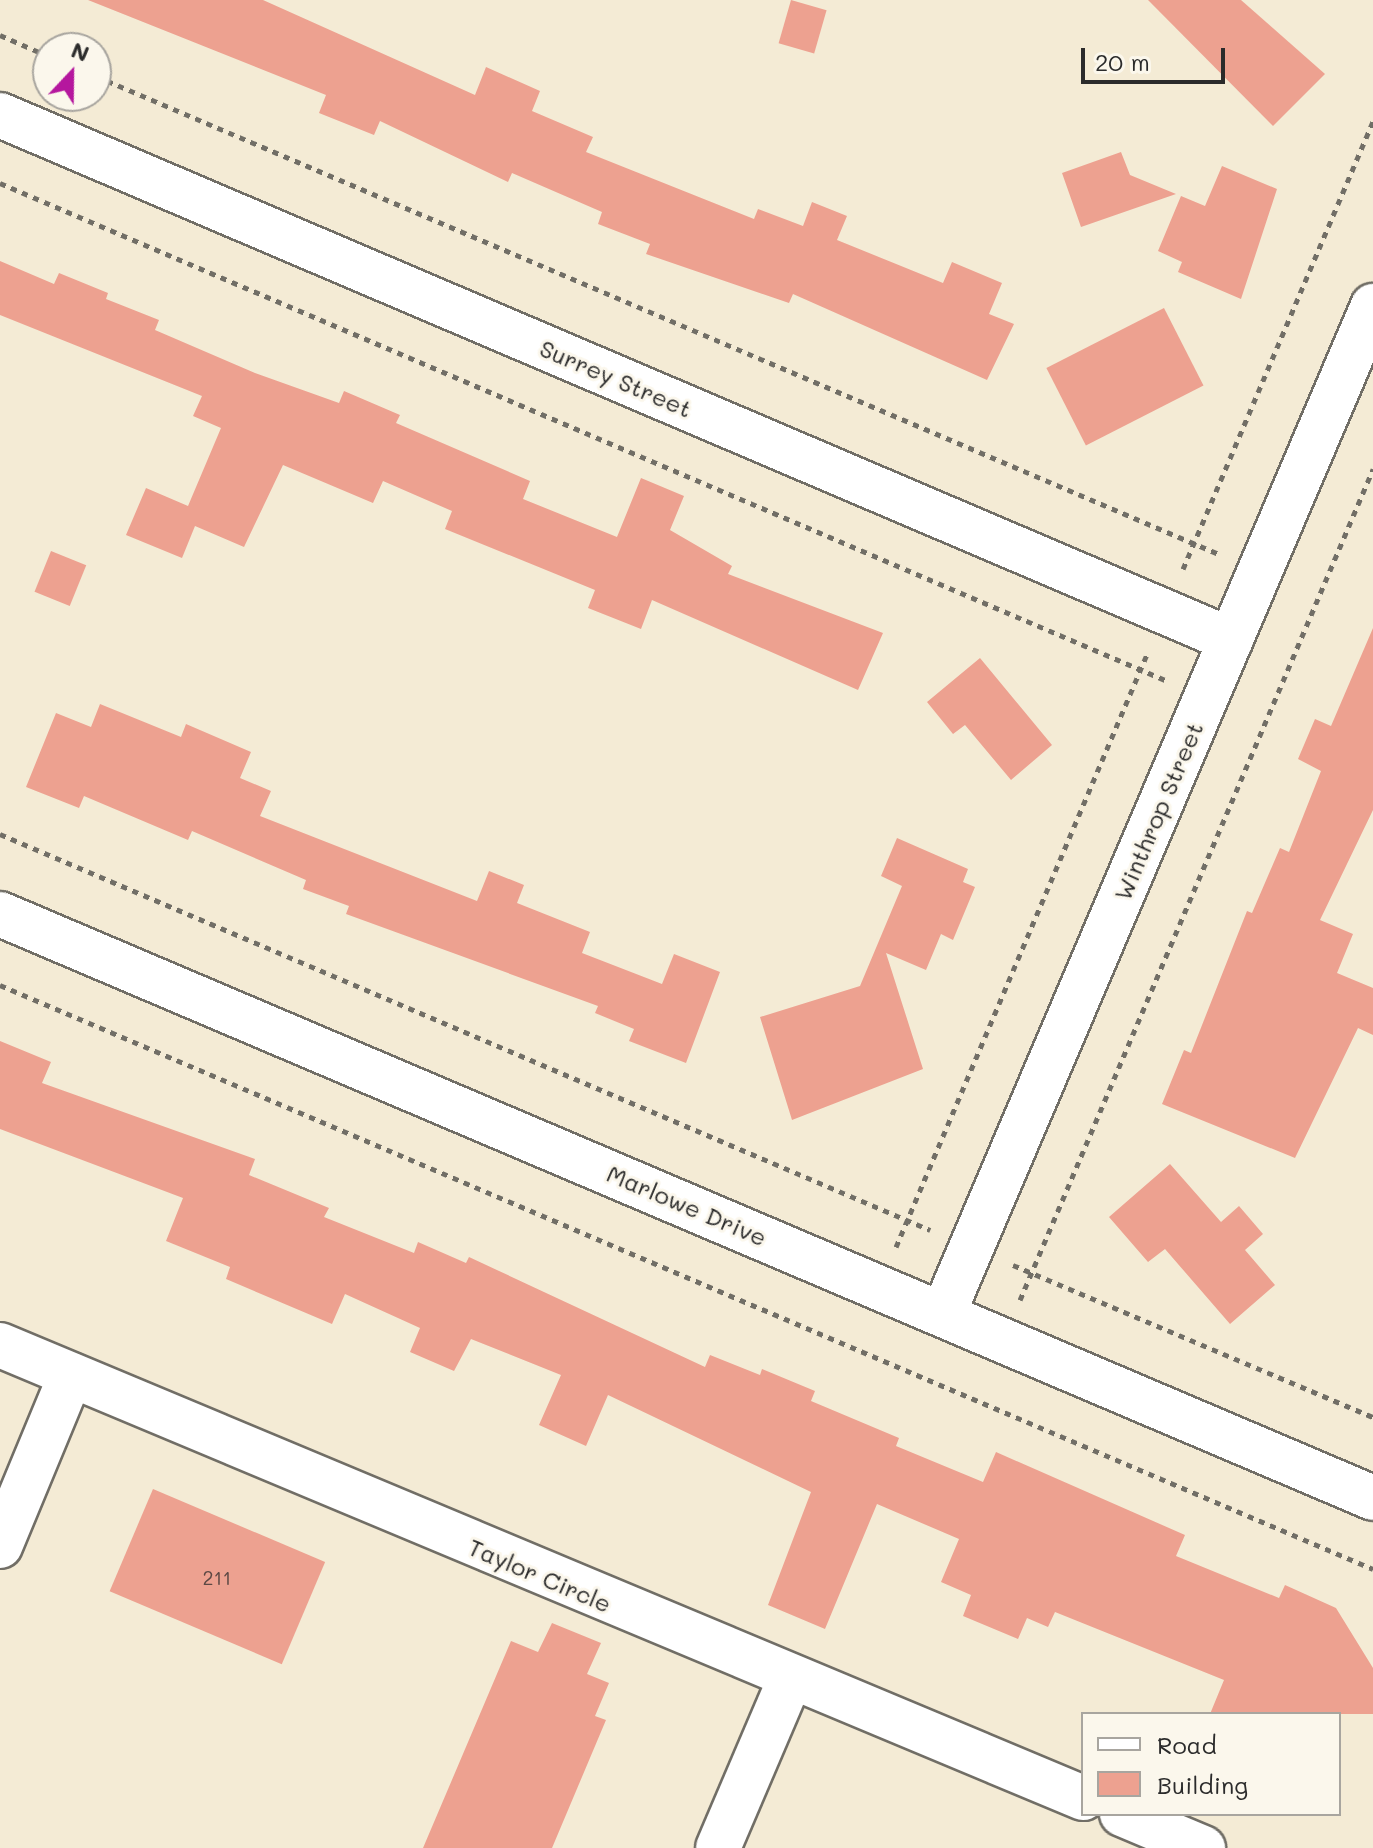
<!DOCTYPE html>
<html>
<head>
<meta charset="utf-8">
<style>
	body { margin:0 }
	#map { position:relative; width:1373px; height:1848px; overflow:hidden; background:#f4ebd5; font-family:Mali,sans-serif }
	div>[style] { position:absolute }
	.building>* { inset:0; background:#eda190; transform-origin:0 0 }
	.path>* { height:5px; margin-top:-2.5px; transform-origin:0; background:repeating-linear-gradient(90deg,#716e66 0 6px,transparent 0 12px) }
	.roads { filter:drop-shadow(2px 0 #716e66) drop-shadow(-2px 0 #716e66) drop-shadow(0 2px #716e66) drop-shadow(0 -2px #716e66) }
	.minor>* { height:44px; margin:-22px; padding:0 22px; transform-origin:22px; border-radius:22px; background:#fff }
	span { translate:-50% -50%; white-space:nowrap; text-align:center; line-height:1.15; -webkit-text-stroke:6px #fbf7ec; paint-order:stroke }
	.number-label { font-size:20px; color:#5c4844 }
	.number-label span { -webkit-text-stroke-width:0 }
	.street-label { font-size:24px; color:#2b2b2b }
	.legend { position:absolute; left:1081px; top:1712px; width:260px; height:104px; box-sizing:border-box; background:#fbf7ec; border:2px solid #a8a59f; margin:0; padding:10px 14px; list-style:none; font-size:24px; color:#2b2b2b }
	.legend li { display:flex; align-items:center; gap:16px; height:40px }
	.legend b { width:40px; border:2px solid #a8a59f }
	.north { position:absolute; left:32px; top:32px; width:80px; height:80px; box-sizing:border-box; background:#fbf7ec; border:2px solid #a8a59f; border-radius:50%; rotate:22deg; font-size:22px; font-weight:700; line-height:32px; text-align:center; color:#2b2b2b }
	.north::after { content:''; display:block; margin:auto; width:28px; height:36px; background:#b5179e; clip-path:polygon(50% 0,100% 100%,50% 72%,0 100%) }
	.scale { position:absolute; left:1081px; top:48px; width:144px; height:36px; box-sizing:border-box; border:4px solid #2b2b2b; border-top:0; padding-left:10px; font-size:24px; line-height:28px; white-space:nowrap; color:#2b2b2b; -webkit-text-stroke:6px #fbf7ec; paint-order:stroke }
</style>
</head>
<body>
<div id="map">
	<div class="building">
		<i style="clip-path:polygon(88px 0,263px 0,475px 95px,486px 67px,540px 91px,532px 111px,593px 137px,586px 152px,754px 219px,758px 209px,803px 226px,812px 202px,847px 216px,837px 240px,943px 283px,952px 262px,1002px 283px,989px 314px,1014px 324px,987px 380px,793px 294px,789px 303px,646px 254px,650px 244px,598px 224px,602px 212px,512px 173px,508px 182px,380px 121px,374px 135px,319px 113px,326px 95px)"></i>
		<i style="left:791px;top:0;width:37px;height:45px;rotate:16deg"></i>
		<i style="clip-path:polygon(1148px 0,1241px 0,1325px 74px,1273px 126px)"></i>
		<i style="clip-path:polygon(1121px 152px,1130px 175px,1176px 194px,1081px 227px,1062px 173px)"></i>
		<i style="clip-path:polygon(1222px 166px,1277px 189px,1241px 299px,1178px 272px,1182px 262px,1158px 251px,1181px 196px,1205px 206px)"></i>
		<i style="clip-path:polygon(0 261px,54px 284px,59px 273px,108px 293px,106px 299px,159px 320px,155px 330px,255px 373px,339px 403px,344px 391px,400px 415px,396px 423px,530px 481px,523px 499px,617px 537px,641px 478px,684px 496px,670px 530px,732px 566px,728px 574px,883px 633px,858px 690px,652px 600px,641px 629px,588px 608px,595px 590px,445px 529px,452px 511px,383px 481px,373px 503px,283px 465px,244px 547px,195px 526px,182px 558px,126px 535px,146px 488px,188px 506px,221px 428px,193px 416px,202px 396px,0 315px)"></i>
		<i style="left:1164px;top:308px;width:87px;height:132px;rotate:63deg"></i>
		<i style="left:51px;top:551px;width:38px;height:44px;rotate:22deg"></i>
		<i style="clip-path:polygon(1373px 628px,1373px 810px,1320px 920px,1353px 934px,1337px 973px,1373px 988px,1373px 1035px,1358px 1028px,1295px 1158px,1162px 1104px,1184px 1050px,1191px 1053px,1247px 911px,1252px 913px,1280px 848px,1289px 852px,1321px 771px,1298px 759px,1315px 719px,1331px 726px)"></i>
		<i style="clip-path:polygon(980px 658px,1052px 745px,1011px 780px,965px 725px,953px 734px,927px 702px)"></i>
		<i style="clip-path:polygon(100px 704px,181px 737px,186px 724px,251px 752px,240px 778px,271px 791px,260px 816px,477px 901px,489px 871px,524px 885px,517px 903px,590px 932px,582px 953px,662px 984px,674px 954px,720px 972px,686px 1063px,629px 1041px,634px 1029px,595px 1013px,598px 1006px,346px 914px,349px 906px,303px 889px,306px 880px,192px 831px,188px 840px,84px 796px,79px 808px,26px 787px,56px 713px,91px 727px)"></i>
		<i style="clip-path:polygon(897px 838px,968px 869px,963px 882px,975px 887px,953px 940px,941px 934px,926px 970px,886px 953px,923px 1069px,792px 1120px,760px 1017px,860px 986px,902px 886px,881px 876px)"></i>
		<i style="clip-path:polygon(0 1041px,51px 1062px,42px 1083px,255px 1159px,249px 1175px,329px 1208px,324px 1217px,414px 1253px,418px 1242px,466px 1263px,469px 1257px,705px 1367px,710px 1355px,760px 1375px,762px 1369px,815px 1391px,811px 1401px,899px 1438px,896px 1446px,983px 1482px,996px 1452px,1185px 1535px,1176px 1556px,1279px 1598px,1285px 1585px,1336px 1608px,1373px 1668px,1373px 1714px,1210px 1714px,1224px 1680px,1055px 1612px,1048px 1627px,1027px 1618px,1018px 1639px,963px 1616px,971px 1595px,941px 1582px,959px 1539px,877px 1504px,825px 1629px,768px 1605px,811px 1492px,608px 1395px,586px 1446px,539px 1425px,561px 1375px,471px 1339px,454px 1371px,410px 1352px,420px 1328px,345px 1294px,332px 1324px,226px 1279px,230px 1267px,166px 1241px,183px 1198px,0 1129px)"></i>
		<i style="clip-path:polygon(1170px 1164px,1221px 1222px,1239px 1206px,1263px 1234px,1245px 1250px,1275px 1285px,1230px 1324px,1165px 1249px,1148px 1262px,1109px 1217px)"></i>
		<i style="left:153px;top:1489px;width:187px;height:111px;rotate:23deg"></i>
		<i style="clip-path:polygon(552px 1623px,601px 1643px,587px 1674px,609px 1683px,595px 1716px,606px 1720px,552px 1848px,423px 1848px,511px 1641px,538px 1652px)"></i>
	</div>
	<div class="path">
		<i style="left:0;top:35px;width:52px;rotate:23.6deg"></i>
		<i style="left:96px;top:76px;width:1220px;rotate:23.06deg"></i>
		<i style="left:0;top:183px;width:1267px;rotate:23.1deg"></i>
		<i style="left:1183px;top:569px;width:487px;rotate:-67deg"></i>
		<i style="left:0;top:834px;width:1011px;rotate:23.06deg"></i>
		<i style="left:0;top:985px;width:1492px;rotate:23.04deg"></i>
		<i style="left:896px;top:1247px;width:646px;rotate:-67.05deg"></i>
		<i style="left:1013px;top:1265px;width:391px;rotate:22.9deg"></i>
		<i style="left:1020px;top:1300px;width:903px;rotate:-66.98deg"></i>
	</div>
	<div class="roads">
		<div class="minor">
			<i style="left:0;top:115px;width:1338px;rotate:23.1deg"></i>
			<i style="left:0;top:914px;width:1492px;rotate:23.04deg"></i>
			<i style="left:943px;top:1314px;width:1096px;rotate:-66.9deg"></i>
			<i style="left:0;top:1345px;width:1174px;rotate:22.7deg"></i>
			<i style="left:0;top:1546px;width:185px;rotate:-67.5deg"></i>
			<i style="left:1122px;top:1814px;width:88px;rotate:22.8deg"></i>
			<i style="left:718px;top:1848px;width:184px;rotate:-66.9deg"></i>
		</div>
	</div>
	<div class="number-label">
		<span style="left:217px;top:1577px">211</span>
	</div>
	<div class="street-label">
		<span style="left:616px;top:378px;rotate:23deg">Surrey Street</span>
		<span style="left:1158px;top:811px;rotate:-67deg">Winthrop Street</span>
		<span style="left:687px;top:1205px;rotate:23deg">Marlowe Drive</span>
		<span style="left:540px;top:1575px;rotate:23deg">Taylor Circle</span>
	</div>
	<ul class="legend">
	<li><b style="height:10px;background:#fff"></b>Road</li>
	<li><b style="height:22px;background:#eda190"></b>Building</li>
	</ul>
	<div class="north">N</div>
	<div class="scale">20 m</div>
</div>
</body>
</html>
